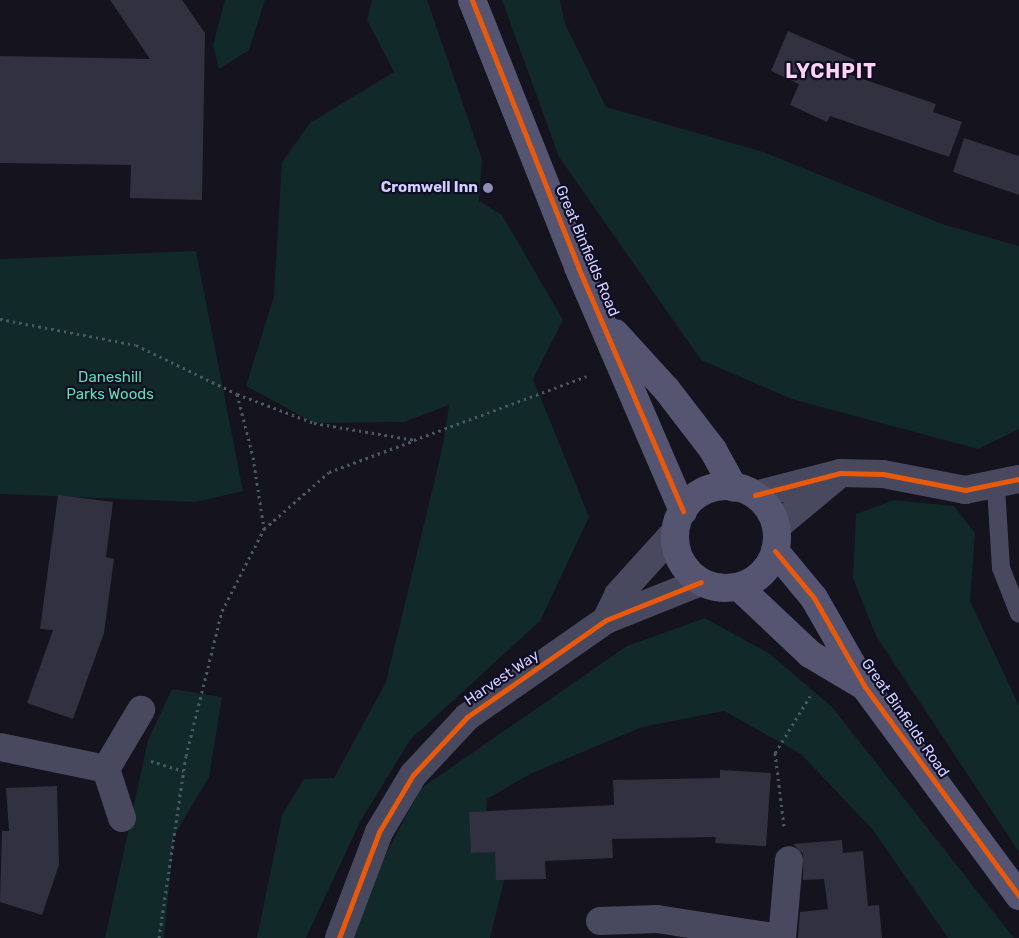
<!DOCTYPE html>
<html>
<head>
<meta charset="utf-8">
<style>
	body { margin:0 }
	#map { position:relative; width:1019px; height:938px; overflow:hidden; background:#14131e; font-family:Rubik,sans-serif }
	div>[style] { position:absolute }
	.green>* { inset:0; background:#112928 }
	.building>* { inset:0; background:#323140 }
	.path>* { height:3px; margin-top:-1.5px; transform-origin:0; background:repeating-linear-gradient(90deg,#495965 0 2.5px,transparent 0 6.5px) }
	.lane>* { height:18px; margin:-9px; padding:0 9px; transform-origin:9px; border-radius:9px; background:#48495f }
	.street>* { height:28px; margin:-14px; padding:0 14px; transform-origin:14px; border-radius:14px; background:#48495f }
	.secondary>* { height:28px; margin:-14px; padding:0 14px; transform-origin:14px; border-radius:14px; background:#555572 }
	.secondary>.ring { margin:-14px; padding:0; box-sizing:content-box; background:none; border:28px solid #555572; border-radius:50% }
	.cycleway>* { height:5px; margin:-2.5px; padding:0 2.5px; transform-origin:2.5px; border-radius:2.5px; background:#e8590c }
	.dots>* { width:14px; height:14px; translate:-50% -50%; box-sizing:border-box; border:2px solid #100e23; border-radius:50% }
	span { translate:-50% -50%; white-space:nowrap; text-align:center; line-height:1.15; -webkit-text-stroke:4.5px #100e23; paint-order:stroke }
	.poi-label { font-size:15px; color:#d1cfff; font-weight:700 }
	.right { translate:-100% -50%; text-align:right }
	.street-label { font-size:15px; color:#d1cfff }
	.park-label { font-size:15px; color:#5bdfb4 }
	.district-label { font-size:20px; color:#ffd1f2; font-weight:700; letter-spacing:1px }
</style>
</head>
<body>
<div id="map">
	<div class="green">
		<i style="clip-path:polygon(225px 0,265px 0,249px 50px,219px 69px,213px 45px)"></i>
		<i style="clip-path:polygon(372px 0,427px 0,482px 159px,479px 201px,502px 215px,563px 320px,533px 379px,589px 517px,540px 621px,410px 740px,360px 822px,306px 938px,257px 938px,282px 815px,304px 779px,334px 778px,386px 682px,443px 445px,449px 405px,404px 422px,314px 423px,246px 386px,274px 296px,282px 162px,310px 123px,394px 72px,367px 20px)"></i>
		<i style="clip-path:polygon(502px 0,560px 0,565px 24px,606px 107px,763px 152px,942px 224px,1019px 246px,1019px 429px,978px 449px,792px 399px,701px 360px,559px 157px)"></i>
		<i style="clip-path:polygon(196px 251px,243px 491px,196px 502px,0 494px,0 259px)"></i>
		<i style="clip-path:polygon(894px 500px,954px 506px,975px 533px,970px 601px,1019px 706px,1019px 852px,876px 636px,853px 578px,856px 514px)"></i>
		<i style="clip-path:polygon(705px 618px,770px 654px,832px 707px,1014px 938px,948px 938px,873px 830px,801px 754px,724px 711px,642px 727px,530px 774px,487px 799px,485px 833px,505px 877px,490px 938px,351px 938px,384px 858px,420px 789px,627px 646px)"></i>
		<i style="clip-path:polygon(172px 689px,222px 697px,209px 777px,174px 836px,164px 938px,105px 938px,148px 740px)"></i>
	</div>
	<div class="building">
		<i style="clip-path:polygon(110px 0,182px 0,205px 33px,202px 200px,130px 198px,131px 165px,0 163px,0 56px,150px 59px)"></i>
		<i style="clip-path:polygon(788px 31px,855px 60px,848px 74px,936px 104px,933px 112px,962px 122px,949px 157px,830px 116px,827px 122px,790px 105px,799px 84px,771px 71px)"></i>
		<i style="clip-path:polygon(964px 138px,1019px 156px,1019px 195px,953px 172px)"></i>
		<i style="clip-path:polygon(58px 495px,113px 502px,106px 557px,114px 559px,104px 633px,73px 719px,27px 703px,53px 630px,40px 629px)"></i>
		<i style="clip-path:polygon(720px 770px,771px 773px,766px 846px,715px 843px,716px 837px,612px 839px,613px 858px,545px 861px,546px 879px,496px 880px,495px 852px,471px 853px,469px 812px,614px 805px,613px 780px,720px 778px)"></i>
		<i style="clip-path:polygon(57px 786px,59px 865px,42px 915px,0 902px,2px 831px,9px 831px,6px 788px)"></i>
		<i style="clip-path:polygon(842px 840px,843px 853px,863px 851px,868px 906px,879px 905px,882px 938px,798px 938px,800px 912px,828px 909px,824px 879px,803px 880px,803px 854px,793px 844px)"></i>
	</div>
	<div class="path">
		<i style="left:0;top:319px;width:138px;rotate:10.8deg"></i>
		<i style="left:136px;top:345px;width:112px;rotate:25.9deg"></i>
		<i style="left:237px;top:394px;width:82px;rotate:20.6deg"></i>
		<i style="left:314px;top:423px;width:101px;rotate:9.6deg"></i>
		<i style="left:414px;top:440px;width:184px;rotate:-20.3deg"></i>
		<i style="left:237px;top:394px;width:65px;rotate:75.7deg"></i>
		<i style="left:253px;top:457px;width:73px;rotate:81.3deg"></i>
		<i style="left:264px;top:529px;width:86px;rotate:-41.2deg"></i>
		<i style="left:329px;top:472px;width:90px;rotate:-20.3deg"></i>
		<i style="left:151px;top:761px;width:34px;rotate:17deg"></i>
		<i style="left:784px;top:826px;width:74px;rotate:-97deg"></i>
		<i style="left:775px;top:753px;width:67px;rotate:-58.4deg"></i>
		<i style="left:159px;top:938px;width:184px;rotate:-81.6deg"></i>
		<i style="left:186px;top:756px;width:149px;rotate:-76.1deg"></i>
		<i style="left:222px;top:611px;width:92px;rotate:-62.9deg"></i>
	</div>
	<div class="lane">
		<i style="left:996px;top:487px;width:81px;rotate:86.5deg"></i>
		<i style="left:1001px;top:568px;width:49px;rotate:68.6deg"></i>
	</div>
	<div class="street">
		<i style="left:755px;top:495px;width:88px;rotate:-14.5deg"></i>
		<i style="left:840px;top:473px;width:43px;rotate:1.3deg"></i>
		<i style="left:883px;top:474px;width:84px;rotate:11deg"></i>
		<i style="left:965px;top:490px;width:55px;rotate:-11.5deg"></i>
		<i style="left:776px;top:527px;width:77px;rotate:-39.7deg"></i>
		<i style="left:606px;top:620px;width:28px;rotate:-64deg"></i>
		<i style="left:618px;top:595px;width:85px;rotate:-47.9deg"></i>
		<i style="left:0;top:747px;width:108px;rotate:11.7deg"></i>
		<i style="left:122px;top:818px;width:52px;rotate:-108.1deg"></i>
		<i style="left:106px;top:769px;width:69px;rotate:-59.3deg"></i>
		<i style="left:600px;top:921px;width:57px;rotate:-2deg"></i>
		<i style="left:657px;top:919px;width:124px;rotate:8.8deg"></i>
		<i style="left:339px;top:938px;width:113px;rotate:-69.3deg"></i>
		<i style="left:379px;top:832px;width:66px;rotate:-59.2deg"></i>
		<i style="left:413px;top:775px;width:79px;rotate:-47deg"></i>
		<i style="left:467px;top:717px;width:169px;rotate:-34.9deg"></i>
		<i style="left:606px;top:620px;width:102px;rotate:-21.8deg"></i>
		<i style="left:782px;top:938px;width:78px;rotate:-84.9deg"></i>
	</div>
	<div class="secondary">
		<i style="left:472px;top:0;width:287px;rotate:68.3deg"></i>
		<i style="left:578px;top:267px;width:266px;rotate:66.7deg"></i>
		<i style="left:615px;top:333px;width:77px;rotate:47.6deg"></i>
		<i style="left:667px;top:390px;width:76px;rotate:52.5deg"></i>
		<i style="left:713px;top:450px;width:43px;rotate:61.1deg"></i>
		<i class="ring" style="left:675px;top:486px;width:74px;height:74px"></i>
		<i style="left:775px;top:551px;width:61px;rotate:50.3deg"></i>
		<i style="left:814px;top:598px;width:103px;rotate:60.2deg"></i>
		<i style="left:865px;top:687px;width:260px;rotate:53.6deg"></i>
		<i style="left:739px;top:587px;width:98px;rotate:43.3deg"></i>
		<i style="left:810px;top:654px;width:61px;rotate:30.8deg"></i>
	</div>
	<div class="cycleway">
		<i style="left:472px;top:0;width:287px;rotate:68.3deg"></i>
		<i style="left:578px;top:267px;width:266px;rotate:66.7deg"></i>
		<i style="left:755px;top:495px;width:88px;rotate:-14.5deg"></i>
		<i style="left:840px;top:473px;width:43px;rotate:1.3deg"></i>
		<i style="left:883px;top:474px;width:84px;rotate:11deg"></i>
		<i style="left:965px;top:490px;width:55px;rotate:-11.5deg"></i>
		<i style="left:775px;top:551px;width:61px;rotate:50.3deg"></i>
		<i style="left:814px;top:598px;width:103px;rotate:60.2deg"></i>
		<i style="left:865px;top:687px;width:260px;rotate:53.6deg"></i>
		<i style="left:339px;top:938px;width:113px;rotate:-69.3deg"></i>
		<i style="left:379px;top:832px;width:66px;rotate:-59.2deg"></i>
		<i style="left:413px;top:775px;width:79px;rotate:-47deg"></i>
		<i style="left:467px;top:717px;width:169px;rotate:-34.9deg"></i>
		<i style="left:606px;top:620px;width:102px;rotate:-21.8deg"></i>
	</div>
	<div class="dots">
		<i style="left:488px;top:188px;background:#8f8db0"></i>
	</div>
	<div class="poi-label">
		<span class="right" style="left:478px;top:188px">Cromwell Inn</span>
	</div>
	<div class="street-label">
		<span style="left:587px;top:251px;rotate:67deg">Great Binfields Road</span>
		<span style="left:502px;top:678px;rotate:-34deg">Harvest Way</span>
		<span style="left:905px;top:718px;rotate:55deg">Great Binfields Road</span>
	</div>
	<div class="park-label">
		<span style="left:110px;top:386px">Daneshill<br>Parks Woods</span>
	</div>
	<div class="district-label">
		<span style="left:831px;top:71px">LYCHPIT</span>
	</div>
</div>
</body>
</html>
